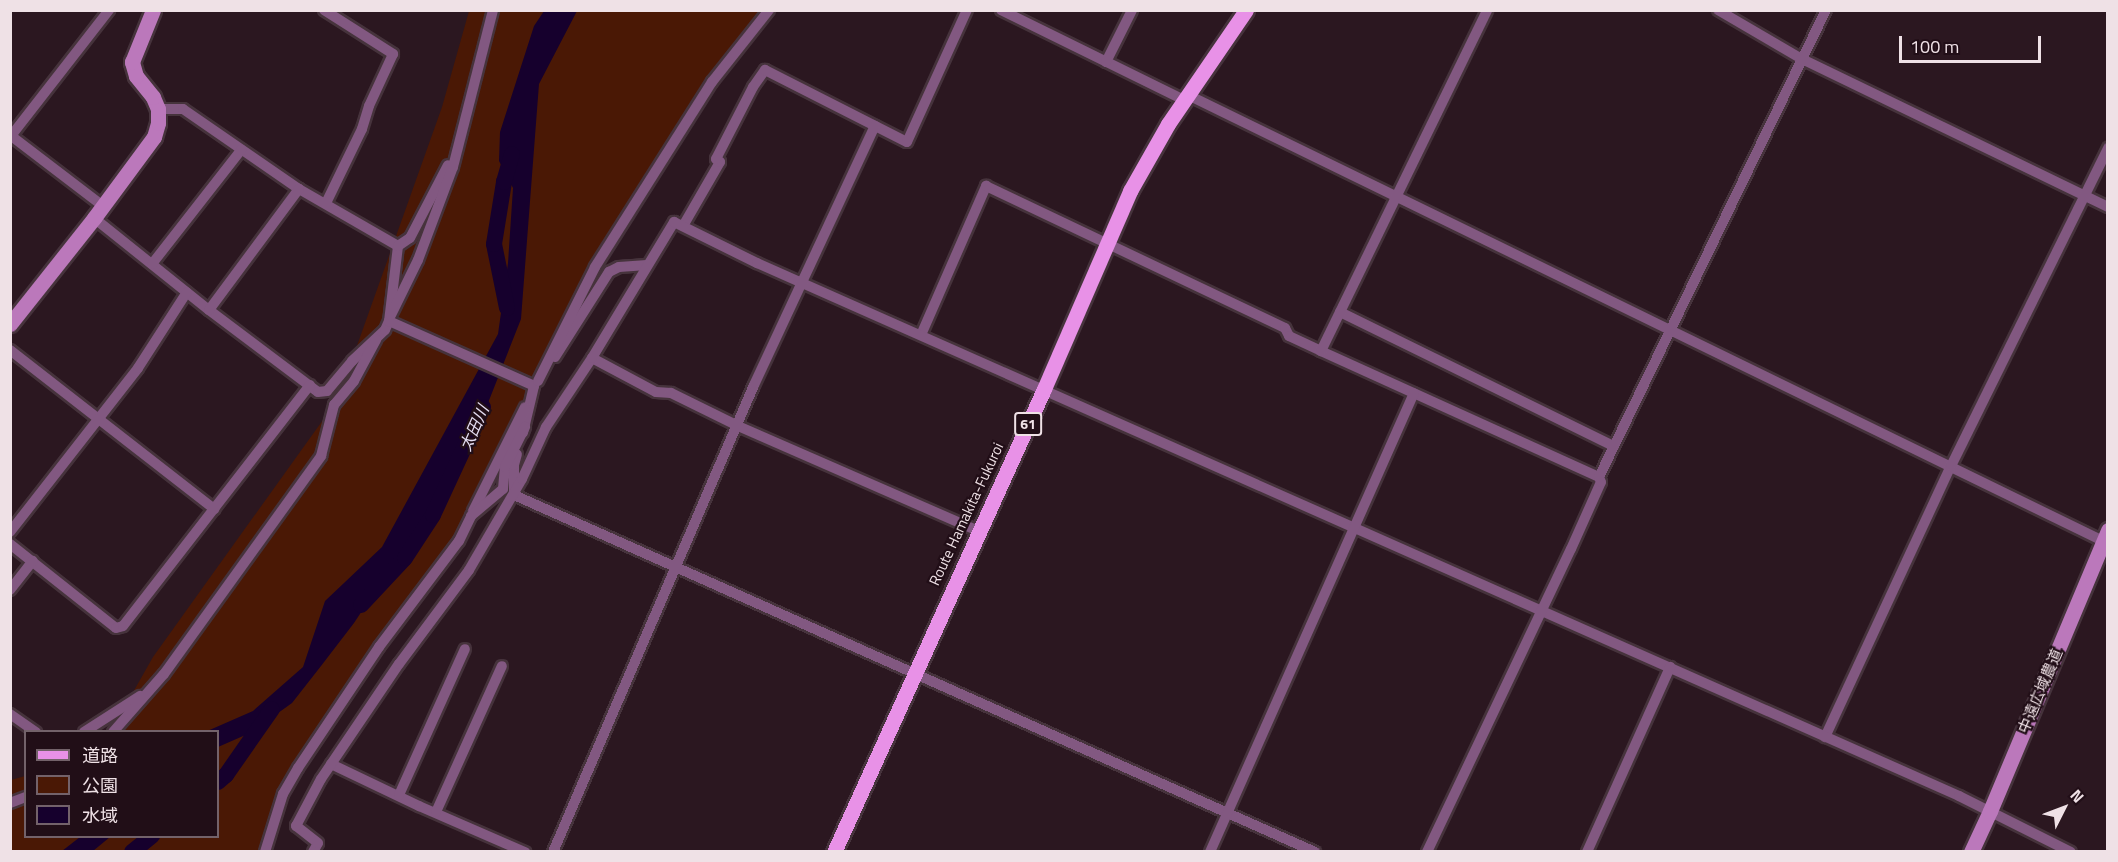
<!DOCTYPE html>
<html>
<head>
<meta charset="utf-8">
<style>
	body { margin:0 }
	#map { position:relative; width:2118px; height:862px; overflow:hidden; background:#2b1720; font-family:"Titillium Web","Noto Sans JP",sans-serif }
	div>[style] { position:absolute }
	.green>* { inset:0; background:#4a1805 }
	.water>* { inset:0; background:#16002d }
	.river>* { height:16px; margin:-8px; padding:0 8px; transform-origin:8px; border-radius:8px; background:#16002d }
	.roads { filter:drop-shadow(2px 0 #46333c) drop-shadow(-2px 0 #46333c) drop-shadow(0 2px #46333c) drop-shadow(0 -2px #46333c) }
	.street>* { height:10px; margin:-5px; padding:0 5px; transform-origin:5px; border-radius:5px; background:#825881 }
	.secondary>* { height:15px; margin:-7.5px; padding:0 7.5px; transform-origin:7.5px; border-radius:7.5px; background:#bb78bb }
	.primary>* { height:15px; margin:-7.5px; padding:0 7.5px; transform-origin:7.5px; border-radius:7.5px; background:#e891e7 }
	span { translate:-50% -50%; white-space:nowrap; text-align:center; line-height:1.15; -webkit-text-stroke:4.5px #210e17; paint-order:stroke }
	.shield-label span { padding:2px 4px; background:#210e17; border:2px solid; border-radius:4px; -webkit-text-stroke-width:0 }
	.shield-label { font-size:14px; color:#efe1e6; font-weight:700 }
	.street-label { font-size:15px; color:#efe1e6 }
	.water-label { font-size:16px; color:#e6def3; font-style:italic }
	.frame { position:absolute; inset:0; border:12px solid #efe1e6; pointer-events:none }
	.legend { position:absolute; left:24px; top:730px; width:195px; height:108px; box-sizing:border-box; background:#210e17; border:2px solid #73626a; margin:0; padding:8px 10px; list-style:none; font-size:18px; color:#efe1e6 }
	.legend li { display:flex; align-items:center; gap:12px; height:30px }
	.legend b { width:30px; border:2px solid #73626a }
	.north { position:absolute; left:2034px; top:778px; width:60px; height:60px; -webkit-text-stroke:4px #210e17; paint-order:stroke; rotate:48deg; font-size:16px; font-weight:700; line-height:24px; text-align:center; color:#efe1e6 }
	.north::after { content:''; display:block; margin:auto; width:21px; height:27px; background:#efe1e6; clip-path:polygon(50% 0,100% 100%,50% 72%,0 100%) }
	.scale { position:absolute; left:1899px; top:36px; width:142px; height:27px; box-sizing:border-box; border:3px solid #efe1e6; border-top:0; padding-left:8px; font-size:18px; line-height:21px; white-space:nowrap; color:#efe1e6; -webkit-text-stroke:4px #210e17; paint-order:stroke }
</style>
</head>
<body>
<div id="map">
	<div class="green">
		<i style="clip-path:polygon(469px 11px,770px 11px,712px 82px,538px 375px,459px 541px,330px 719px,280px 802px,263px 851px,11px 852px,11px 780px,25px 776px,26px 836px,218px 836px,218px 732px,111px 731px,153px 657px,338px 399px,442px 107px)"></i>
	</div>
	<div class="water">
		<i style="clip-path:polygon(544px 11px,577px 11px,539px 84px,521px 319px,488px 403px,424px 517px,354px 623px,321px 666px,292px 703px,250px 733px,218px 747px,218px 732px,205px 732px,253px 711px,303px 667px,325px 601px,382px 547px,498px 334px,508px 263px,513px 188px,499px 161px,500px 132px,534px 26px)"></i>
		<i style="clip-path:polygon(80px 837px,80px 836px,110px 837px,93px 851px,62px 851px)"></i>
	</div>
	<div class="river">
		<i style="left:507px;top:308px;width:65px;rotate:-101.5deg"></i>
		<i style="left:494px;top:244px;width:63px;rotate:-80.8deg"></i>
		<i style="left:504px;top:182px;width:29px;rotate:-74deg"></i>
		<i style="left:361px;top:605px;width:64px;rotate:-46.9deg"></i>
		<i style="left:405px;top:558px;width:51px;rotate:-56.9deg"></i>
		<i style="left:433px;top:515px;width:119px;rotate:-65.2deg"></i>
		<i style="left:218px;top:782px;width:11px;rotate:-41deg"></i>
		<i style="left:226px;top:775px;width:80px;rotate:-55.1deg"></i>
		<i style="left:132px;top:852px;width:26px;rotate:-39deg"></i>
	</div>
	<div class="roads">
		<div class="street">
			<i style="left:324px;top:10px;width:82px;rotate:32.5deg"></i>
			<i style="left:393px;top:54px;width:57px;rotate:114.8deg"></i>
			<i style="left:369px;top:106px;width:24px;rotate:107deg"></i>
			<i style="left:362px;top:129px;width:82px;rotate:115.9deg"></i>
			<i style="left:1001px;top:10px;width:204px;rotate:26.2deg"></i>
			<i style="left:1718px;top:10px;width:97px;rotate:30.3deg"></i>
			<i style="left:1802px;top:59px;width:340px;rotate:25.8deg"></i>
			<i style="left:1106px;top:62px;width:58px;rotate:-63.4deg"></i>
			<i style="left:1188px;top:95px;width:1022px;rotate:25.99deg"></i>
			<i style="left:158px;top:109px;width:25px"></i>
			<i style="left:183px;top:109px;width:141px;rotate:34.6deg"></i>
			<i style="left:299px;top:189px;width:114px;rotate:29.9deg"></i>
			<i style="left:10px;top:135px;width:117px;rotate:37.4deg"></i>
			<i style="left:11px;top:136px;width:160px;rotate:-52.1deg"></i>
			<i style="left:94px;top:218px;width:147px;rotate:38.7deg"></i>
			<i style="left:209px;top:310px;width:136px;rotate:37deg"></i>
			<i style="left:318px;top:392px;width:9px;rotate:-6deg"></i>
			<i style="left:327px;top:391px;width:39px;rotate:-50deg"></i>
			<i style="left:352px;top:361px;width:45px;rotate:-43.2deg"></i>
			<i style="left:385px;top:330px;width:10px;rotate:-66deg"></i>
			<i style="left:683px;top:226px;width:74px;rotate:-60deg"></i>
			<i style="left:720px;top:162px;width:5px;rotate:-143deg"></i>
			<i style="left:716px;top:159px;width:81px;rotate:-62.8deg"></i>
			<i style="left:753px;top:87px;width:21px;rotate:-55deg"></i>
			<i style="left:765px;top:70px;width:159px;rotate:26.9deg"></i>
			<i style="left:907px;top:142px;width:145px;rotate:-65.6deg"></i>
			<i style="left:398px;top:246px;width:76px;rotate:96.8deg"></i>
			<i style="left:389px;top:321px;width:159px;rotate:24.1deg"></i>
			<i style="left:534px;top:386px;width:48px;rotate:103.2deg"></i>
			<i style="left:398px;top:246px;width:14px;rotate:-34deg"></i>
			<i style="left:410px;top:238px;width:82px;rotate:-62.5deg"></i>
			<i style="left:152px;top:264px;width:145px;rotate:-52deg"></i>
			<i style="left:209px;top:310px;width:151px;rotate:-53.4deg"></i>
			<i style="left:1340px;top:312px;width:305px;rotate:26.1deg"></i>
			<i style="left:391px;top:315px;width:61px;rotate:-63.9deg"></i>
			<i style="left:418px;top:260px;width:99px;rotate:-69.4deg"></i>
			<i style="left:453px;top:167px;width:162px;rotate:-75.7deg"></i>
			<i style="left:921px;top:335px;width:163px;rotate:-66.4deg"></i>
			<i style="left:986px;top:186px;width:331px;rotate:25.4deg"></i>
			<i style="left:1285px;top:328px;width:9px;rotate:63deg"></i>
			<i style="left:1289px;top:336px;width:35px;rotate:25deg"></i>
			<i style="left:1321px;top:351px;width:305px;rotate:24.4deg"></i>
			<i style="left:10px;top:350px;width:259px;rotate:37.9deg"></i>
			<i style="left:1321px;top:351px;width:379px;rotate:-64deg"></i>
			<i style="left:555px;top:357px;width:101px;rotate:-57.6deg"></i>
			<i style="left:609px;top:272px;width:11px;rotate:-27deg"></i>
			<i style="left:619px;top:267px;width:28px;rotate:-4deg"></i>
			<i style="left:592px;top:358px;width:72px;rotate:28deg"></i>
			<i style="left:656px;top:392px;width:15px;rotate:4deg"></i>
			<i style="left:671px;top:393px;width:75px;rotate:26.2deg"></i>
			<i style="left:738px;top:426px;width:262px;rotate:23.6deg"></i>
			<i style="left:538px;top:381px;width:127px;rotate:-63.4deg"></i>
			<i style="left:595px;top:267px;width:219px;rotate:-57.7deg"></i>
			<i style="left:712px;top:82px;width:92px;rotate:-51.6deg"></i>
			<i style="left:514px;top:492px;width:27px;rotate:-90deg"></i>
			<i style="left:514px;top:465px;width:11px;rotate:-75deg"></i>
			<i style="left:514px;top:495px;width:877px;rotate:24.02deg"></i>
			<i style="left:473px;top:511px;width:116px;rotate:-63.4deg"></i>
			<i style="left:10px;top:532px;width:208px;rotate:-52deg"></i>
			<i style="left:138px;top:368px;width:90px;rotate:-57.2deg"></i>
			<i style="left:10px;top:544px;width:135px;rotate:38.4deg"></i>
			<i style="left:116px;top:628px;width:7px;rotate:-16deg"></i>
			<i style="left:123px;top:626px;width:305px;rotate:-52.2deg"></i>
			<i style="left:10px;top:590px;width:37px;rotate:-52deg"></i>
			<i style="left:10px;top:714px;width:32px;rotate:35deg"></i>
			<i style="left:84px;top:732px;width:67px;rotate:-32.7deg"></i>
			<i style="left:113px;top:732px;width:77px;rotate:-48.7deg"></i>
			<i style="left:164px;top:674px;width:269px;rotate:-54.2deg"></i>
			<i style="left:321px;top:456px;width:53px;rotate:-75.7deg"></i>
			<i style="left:334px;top:405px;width:31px;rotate:-50deg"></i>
			<i style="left:354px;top:381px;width:47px;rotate:-61.8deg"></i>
			<i style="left:1825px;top:737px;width:299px;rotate:-65.1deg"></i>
			<i style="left:1951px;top:466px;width:355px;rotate:-63.7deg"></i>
			<i style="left:331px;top:764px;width:98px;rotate:25.5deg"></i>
			<i style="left:419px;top:806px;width:116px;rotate:23.5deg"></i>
			<i style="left:399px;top:795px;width:160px;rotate:-65.7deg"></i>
			<i style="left:10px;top:803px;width:17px;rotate:-21deg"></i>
			<i style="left:436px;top:812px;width:160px;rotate:-65.7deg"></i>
			<i style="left:265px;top:852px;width:61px;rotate:-72.8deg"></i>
			<i style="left:283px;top:794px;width:30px;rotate:-60deg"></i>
			<i style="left:298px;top:768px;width:146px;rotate:-56.2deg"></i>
			<i style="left:379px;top:647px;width:133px;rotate:-53deg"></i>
			<i style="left:459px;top:541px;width:28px;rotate:-64deg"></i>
			<i style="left:471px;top:516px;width:42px;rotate:-40.2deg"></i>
			<i style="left:503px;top:489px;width:22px;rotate:-85deg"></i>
			<i style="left:505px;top:467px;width:45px;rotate:-63.4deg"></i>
			<i style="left:313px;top:852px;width:10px;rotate:-61deg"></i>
			<i style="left:318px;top:843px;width:28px;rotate:-142deg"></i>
			<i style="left:296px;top:826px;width:53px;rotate:-62deg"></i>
			<i style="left:321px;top:779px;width:139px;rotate:-55.9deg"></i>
			<i style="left:399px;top:664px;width:117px;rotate:-53.3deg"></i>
			<i style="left:469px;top:570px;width:105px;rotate:-59.8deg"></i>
			<i style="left:522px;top:479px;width:57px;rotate:-65.2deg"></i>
			<i style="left:546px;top:427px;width:83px;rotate:-56.3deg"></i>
			<i style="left:592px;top:358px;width:159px;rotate:-58.9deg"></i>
			<i style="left:674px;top:222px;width:93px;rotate:26.3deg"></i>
			<i style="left:757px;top:263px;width:1315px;rotate:23.91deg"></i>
			<i style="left:1959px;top:796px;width:125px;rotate:26.6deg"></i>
			<i style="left:553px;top:852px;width:508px;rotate:-66.71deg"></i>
			<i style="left:754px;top:385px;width:286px;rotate:-65deg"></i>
			<i style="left:1210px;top:852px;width:502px;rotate:-66.04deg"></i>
			<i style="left:1427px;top:852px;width:335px;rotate:-64.6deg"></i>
			<i style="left:1571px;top:549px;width:73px;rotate:-65.9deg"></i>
			<i style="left:1601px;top:482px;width:5px;rotate:-112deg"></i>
			<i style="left:1599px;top:477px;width:519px;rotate:-64.08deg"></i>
			<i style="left:1587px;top:852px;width:203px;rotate:-65.8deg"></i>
		</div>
		<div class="secondary">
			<i style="left:10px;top:324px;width:135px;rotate:-51.6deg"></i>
			<i style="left:94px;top:218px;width:101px;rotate:-53.5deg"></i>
			<i style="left:154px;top:137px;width:15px;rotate:-74deg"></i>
			<i style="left:158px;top:123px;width:14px;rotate:-90deg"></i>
			<i style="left:158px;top:109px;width:13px;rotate:-113deg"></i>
			<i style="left:153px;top:97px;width:27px;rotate:-129deg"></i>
			<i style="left:136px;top:76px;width:15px;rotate:-106deg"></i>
			<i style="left:132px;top:62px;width:56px;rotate:-68deg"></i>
			<i style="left:1971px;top:852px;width:45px;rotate:-65.1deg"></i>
			<i style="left:1990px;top:811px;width:305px;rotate:-67.2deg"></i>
		</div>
		<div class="primary">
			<i style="left:834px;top:852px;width:508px;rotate:-65.6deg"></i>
			<i style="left:1044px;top:389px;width:216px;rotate:-66.5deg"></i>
			<i style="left:1130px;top:191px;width:77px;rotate:-60.4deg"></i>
			<i style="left:1168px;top:124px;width:138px;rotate:-55.6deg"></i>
		</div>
	</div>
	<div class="shield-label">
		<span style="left:1028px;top:424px">61</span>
	</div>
	<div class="street-label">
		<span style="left:966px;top:514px;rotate:-65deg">Route Hamakita-Fukuroi</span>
		<span style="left:2040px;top:691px;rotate:-67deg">中遠広域農道</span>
	</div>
	<div class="water-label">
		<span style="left:474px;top:428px;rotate:-66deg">太田川</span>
	</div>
	<div class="frame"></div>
	<ul class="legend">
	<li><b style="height:8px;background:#e891e7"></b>道路</li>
	<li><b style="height:16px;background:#4a1805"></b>公園</li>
	<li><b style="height:16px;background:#16002d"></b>水域</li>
	</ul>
	<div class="north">N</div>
	<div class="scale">100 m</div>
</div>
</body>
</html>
